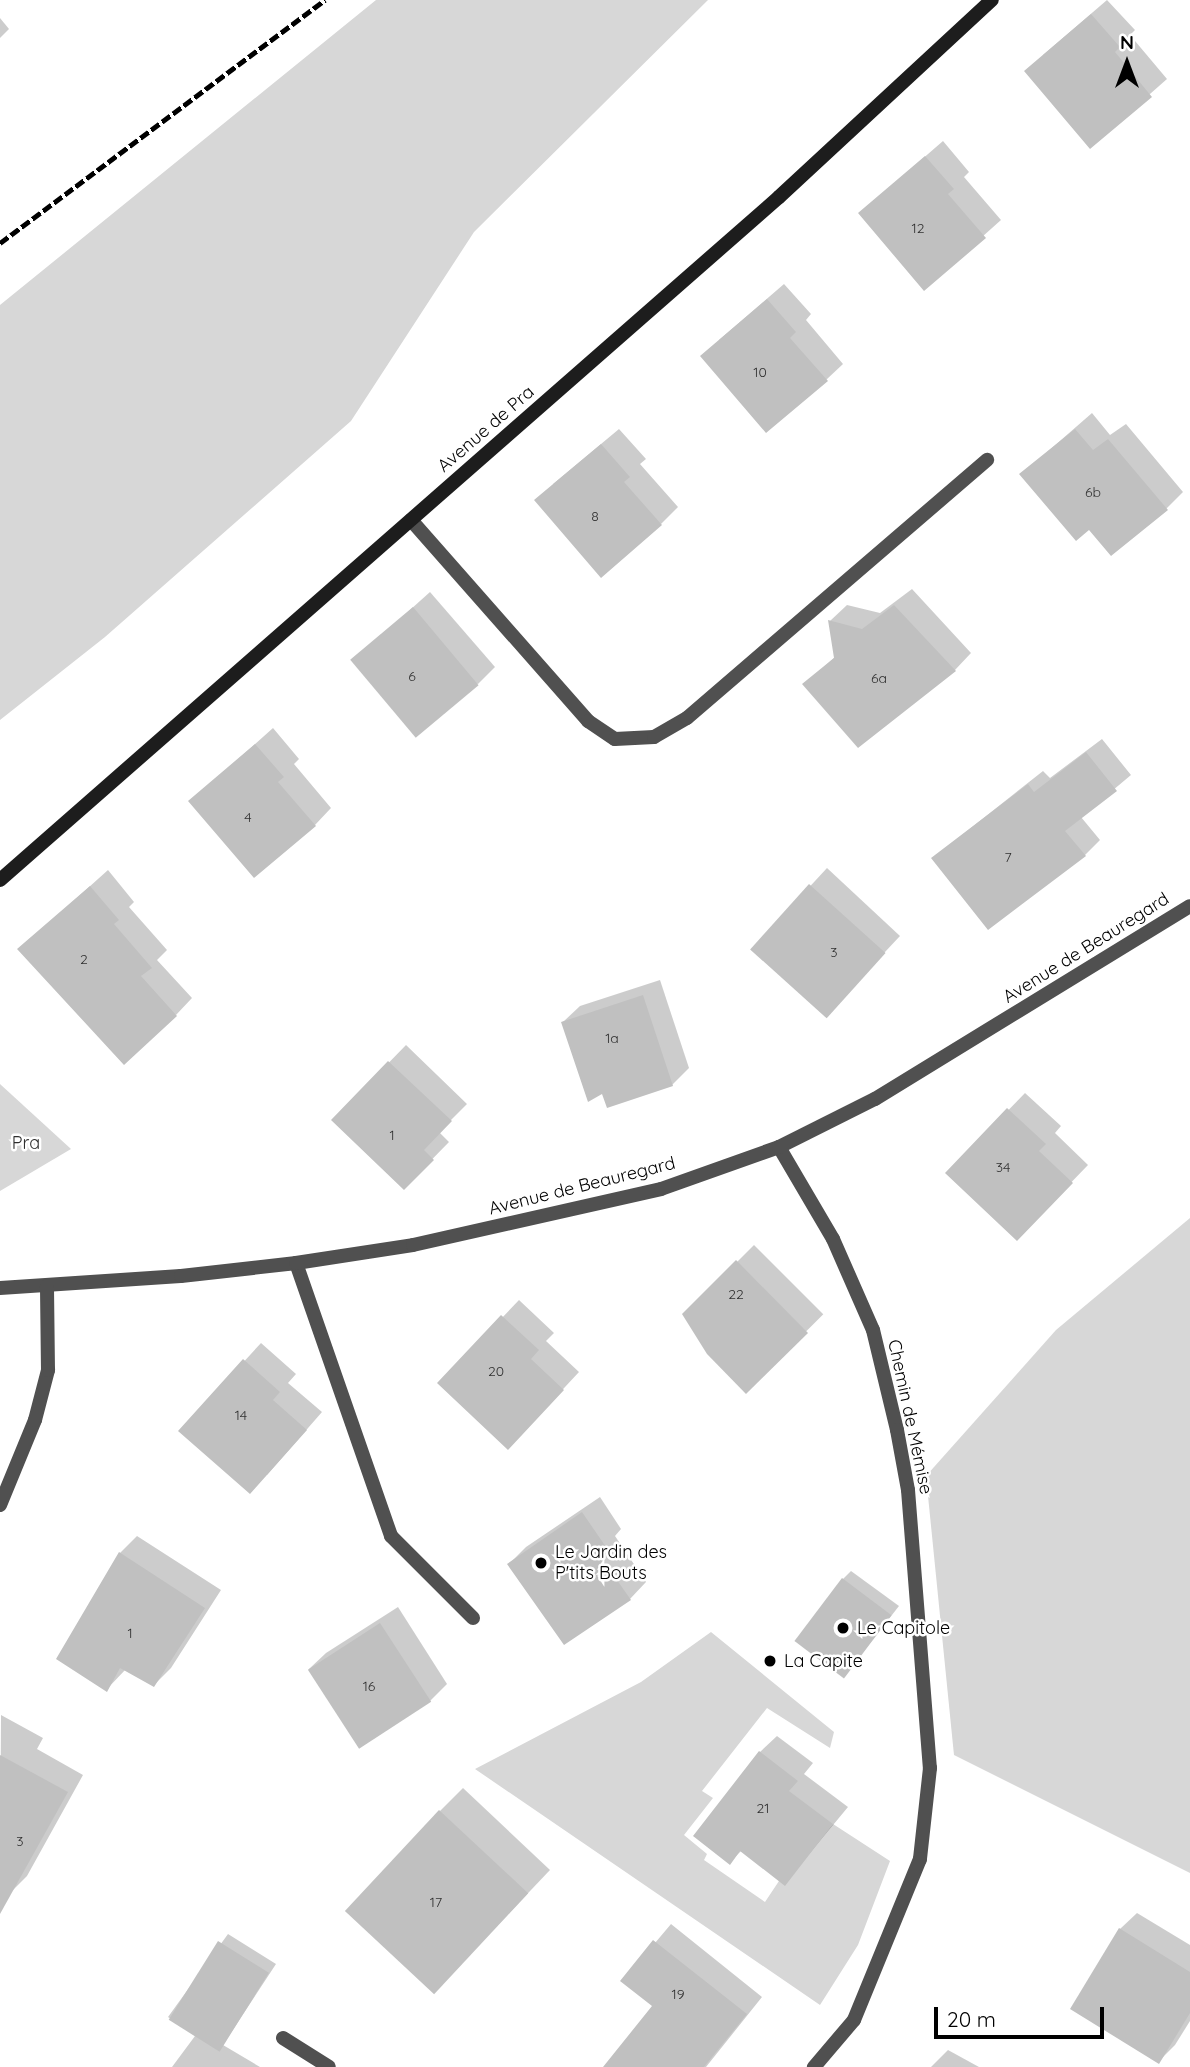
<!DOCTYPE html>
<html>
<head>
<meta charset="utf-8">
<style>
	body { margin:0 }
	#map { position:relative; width:1190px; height:2067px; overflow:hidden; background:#fff; font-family:Quicksand,sans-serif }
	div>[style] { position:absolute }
	.green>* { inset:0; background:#d7d7d7 }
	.shadow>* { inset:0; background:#0003; transform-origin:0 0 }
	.building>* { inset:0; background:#c0c0c0; transform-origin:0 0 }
	.lane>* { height:14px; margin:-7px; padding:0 7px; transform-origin:7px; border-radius:7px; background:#505050 }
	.street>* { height:14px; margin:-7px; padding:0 7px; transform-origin:7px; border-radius:7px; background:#505050 }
	.secondary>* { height:14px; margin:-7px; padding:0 7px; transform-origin:7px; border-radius:7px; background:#1d1d1d }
	.rail>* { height:5px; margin-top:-2.5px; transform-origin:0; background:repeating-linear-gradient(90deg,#000 0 10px,transparent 0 13.5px) }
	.dots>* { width:19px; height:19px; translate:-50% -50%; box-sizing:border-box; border:4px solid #fff; border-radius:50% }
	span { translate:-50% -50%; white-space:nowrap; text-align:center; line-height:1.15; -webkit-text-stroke:5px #fff; paint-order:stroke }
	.number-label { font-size:14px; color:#303030 }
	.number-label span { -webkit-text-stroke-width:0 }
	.street-label { font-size:18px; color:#000 }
	.park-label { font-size:18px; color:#2e2e2e }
	.poi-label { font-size:18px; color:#000 }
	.left { translate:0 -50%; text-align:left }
	.north { position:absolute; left:1092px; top:28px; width:70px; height:70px; -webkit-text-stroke:5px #fff; paint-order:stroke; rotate:0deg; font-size:19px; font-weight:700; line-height:28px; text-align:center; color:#000 }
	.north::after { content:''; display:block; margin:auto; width:24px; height:32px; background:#000; clip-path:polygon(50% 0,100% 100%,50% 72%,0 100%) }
	.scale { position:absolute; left:934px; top:2007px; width:170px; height:32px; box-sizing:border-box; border:4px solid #000; border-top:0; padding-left:9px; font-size:21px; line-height:24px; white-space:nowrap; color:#000; -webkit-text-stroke:5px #fff; paint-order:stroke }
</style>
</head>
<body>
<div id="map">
	<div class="green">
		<i style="clip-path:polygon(376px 0,708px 0,474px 232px,351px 421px,105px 637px,0 720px,0 305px)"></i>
		<i style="clip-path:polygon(0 1084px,71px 1149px,0 1191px)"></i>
		<i style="clip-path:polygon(1190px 1218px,1190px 1873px,954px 1755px,926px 1476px,1056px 1330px)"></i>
		<i style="clip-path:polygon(711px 1632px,834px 1732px,830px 1748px,767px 1708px,702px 1791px,713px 1798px,684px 1835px,707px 1854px,704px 1860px,765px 1902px,779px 1881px,833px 1824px,890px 1861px,858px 1945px,820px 2005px,475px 1769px,641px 1682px)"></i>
	</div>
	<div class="shadow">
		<i style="clip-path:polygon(1107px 0,1135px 30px,1130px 35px,1167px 79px,1091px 146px,1043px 55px)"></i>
		<i style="clip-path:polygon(0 18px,9px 29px,0 38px)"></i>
		<i style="clip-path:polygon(943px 141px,969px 172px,964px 177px,1001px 220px,925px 288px,860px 213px)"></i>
		<i style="clip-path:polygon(784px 284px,811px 314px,806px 320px,843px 364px,826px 380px,719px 340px)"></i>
		<i style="clip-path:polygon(1092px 413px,1110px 435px,1126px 424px,1183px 492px,1166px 509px,1089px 527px,1022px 474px)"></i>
		<i style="clip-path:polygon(619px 429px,646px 459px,640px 464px,678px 507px,661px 524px,553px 484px)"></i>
		<i style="clip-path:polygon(912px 589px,971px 653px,955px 670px,805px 684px,836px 656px,830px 621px,847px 605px,880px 613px)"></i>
		<i style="clip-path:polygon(430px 592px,495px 667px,478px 684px,353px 661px)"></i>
		<i style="clip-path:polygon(273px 728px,299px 759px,294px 764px,331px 808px,315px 825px,191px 801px)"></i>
		<i style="clip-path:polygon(1102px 739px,1131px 775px,1081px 817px,1100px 840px,1085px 855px,933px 858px,1043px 771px,1050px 778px)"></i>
		<i style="clip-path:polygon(827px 868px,900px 936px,841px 999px,752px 949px)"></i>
		<i style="clip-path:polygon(108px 870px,134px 902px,129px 907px,167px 950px,157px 960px,192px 998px,176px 1015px,20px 949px)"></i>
		<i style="clip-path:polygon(660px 980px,689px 1068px,672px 1085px,603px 1091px,563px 1022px,580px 1006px)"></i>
		<i style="clip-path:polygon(406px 1045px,467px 1104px,439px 1132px,449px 1142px,404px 1188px,333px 1120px)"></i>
		<i style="clip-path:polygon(1025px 1093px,1061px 1126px,1055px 1133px,1088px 1165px,1033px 1222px,947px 1173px)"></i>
		<i style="left:754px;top:1245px;width:98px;height:98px;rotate:45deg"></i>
		<i style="clip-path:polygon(519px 1300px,554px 1333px,546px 1341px,579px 1372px,524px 1431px,440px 1383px)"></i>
		<i style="clip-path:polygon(261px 1343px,296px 1374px,288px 1383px,322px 1412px,267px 1475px,181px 1430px)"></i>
		<i style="clip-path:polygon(600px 1497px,621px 1529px,615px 1536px,646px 1582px,630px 1599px,509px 1564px,526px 1547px)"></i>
		<i style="clip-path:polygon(137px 1536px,221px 1590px,171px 1668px,154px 1685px,126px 1669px,107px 1689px,59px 1658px,120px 1553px)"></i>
		<i style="clip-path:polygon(851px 1571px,899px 1606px,845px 1675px,843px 1579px)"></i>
		<i style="clip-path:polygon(398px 1607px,447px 1684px,430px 1701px,359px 1747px,309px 1669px,326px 1653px)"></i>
		<i style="clip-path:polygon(1px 1715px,43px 1738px,37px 1749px,83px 1775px,27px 1876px,10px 1893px,0 1887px)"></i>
		<i style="clip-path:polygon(777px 1736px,813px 1763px,804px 1774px,848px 1807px,785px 1883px,742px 1850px,729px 1863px,760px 1752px)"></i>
		<i style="clip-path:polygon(463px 1788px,550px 1870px,456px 1969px,440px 1811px)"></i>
		<i style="clip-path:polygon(1137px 1913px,1190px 1945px,1190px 2021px,1175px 2045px,1159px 2061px,1120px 1929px)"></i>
		<i style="clip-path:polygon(671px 1924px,762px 1997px,706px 2067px,622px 2067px,654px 2006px,623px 1981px)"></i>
		<i style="clip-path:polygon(228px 1934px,276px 1964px,223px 2045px,260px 2067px,172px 2067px,195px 2036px,168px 2017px)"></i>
		<i style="clip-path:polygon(948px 2050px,979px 2067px,931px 2067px)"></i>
	</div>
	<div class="building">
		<i style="clip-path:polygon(1091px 14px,1120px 47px,1115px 52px,1152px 97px,1090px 149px,1024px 71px)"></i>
		<i style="clip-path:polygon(925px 156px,954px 189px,948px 194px,986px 238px,924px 291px,858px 213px)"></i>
		<i style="clip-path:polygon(767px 299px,796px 332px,790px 338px,828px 381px,766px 433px,700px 356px)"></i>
		<i style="clip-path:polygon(1075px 429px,1093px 450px,1108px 439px,1168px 510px,1111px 556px,1089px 530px,1076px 541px,1019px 474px)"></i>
		<i style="clip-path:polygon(601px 444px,630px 477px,624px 482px,662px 525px,601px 578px,534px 500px)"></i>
		<i style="clip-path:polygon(894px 605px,956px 671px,858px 748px,802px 684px,834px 658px,828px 620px,862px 629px)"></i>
		<i style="left:413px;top:607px;width:102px;height:82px;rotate:50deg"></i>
		<i style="clip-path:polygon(255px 744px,284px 777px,278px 782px,316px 826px,254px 878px,188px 801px)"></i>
		<i style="clip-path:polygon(1086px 752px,1117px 791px,1065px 831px,1086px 856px,988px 930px,931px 858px,1028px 784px,1034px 792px)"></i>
		<i style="left:809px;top:884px;width:103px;height:88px;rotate:42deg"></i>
		<i style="clip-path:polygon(90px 886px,119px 920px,114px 924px,152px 968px,141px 976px,177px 1016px,124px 1065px,17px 949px)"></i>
		<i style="clip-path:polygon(643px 995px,673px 1086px,607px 1108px,602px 1094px,588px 1102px,561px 1022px)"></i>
		<i style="clip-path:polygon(388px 1061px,452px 1121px,424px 1150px,434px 1160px,404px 1190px,331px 1120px)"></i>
		<i style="clip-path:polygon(1007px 1108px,1046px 1144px,1039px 1151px,1073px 1183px,1017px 1241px,945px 1173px)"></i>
		<i style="clip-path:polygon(736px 1260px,808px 1333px,746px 1394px,707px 1354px,682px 1314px)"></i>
		<i style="clip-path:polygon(501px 1315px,539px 1350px,531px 1359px,564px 1390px,508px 1450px,437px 1383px)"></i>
		<i style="clip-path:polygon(243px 1359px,280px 1392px,273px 1400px,307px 1430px,250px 1494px,178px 1431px)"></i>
		<i style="clip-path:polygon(582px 1512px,606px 1547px,598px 1553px,631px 1600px,564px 1645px,507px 1564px)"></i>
		<i style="clip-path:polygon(119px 1552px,205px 1608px,154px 1687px,120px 1668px,107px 1692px,56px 1659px)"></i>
		<i style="left:842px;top:1578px;width:62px;height:79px;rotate:37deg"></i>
		<i style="left:380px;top:1623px;width:94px;height:86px;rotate:57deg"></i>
		<i style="clip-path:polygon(759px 1751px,798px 1781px,789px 1791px,833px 1824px,785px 1886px,740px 1851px,730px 1865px,693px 1836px)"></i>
		<i style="clip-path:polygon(0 1755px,68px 1792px,0 1914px)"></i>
		<i style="left:439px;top:1810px;width:122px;height:138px;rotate:43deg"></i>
		<i style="clip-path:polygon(1119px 1928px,1190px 1972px,1190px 2013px,1159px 2064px,1070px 2009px)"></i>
		<i style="clip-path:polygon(653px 1940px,747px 2014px,704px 2067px,603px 2067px,652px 2006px,620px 1981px)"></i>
		<i style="left:218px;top:1941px;width:60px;height:93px;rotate:32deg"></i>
	</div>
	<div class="lane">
		<i style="left:411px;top:520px;width:268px;rotate:48.6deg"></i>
		<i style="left:588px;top:721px;width:32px;rotate:34deg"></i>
		<i style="left:615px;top:739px;width:39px;rotate:-3deg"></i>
		<i style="left:654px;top:737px;width:38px;rotate:-30deg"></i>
		<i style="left:687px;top:718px;width:396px;rotate:-40.7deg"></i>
		<i style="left:296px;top:1263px;width:289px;rotate:70.8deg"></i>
		<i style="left:391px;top:1536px;width:116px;rotate:45deg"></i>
		<i style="left:283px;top:2038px;width:54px;rotate:32.2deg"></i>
	</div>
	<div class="street">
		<i style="left:779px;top:1147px;width:107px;rotate:59.6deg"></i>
		<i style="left:833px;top:1239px;width:99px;rotate:66.3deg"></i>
		<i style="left:873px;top:1330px;width:103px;rotate:76.5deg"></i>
		<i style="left:897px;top:1430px;width:61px;rotate:79.6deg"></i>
		<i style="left:908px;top:1490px;width:279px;rotate:85.5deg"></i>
		<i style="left:930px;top:1768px;width:92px;rotate:96.3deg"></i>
		<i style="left:920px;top:1859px;width:174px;rotate:112.3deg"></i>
		<i style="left:854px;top:2020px;width:62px;rotate:130.4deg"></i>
		<i style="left:0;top:1288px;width:181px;rotate:-3.8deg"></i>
		<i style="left:181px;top:1276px;width:116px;rotate:-6.4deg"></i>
		<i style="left:296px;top:1263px;width:118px;rotate:-8.7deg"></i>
		<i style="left:413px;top:1245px;width:254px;rotate:-12.7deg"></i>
		<i style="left:661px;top:1189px;width:125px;rotate:-19.6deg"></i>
		<i style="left:779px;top:1147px;width:107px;rotate:-26.6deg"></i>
		<i style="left:875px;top:1099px;width:369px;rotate:-31.5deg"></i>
		<i style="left:0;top:1505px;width:92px;rotate:-67.6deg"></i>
		<i style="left:35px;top:1420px;width:52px;rotate:-75.4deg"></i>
		<i style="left:48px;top:1370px;width:84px;rotate:-90.7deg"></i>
	</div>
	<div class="secondary">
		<i style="left:0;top:880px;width:1036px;rotate:-41.24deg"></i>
		<i style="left:779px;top:197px;width:290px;rotate:-42.8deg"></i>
	</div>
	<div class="rail">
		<i style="left:0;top:243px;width:406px;rotate:-36.8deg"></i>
	</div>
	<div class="dots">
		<i style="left:541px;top:1563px;background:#000"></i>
		<i style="left:843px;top:1628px;background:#000"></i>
		<i style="left:770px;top:1661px;background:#000"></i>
	</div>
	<div class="number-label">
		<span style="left:918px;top:228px">12</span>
		<span style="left:760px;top:372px">10</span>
		<span style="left:1093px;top:492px">6b</span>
		<span style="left:595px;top:516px">8</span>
		<span style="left:412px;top:676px">6</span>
		<span style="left:879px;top:678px">6a</span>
		<span style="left:248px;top:817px">4</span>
		<span style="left:1008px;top:857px">7</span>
		<span style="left:834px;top:952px">3</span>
		<span style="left:84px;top:959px">2</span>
		<span style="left:612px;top:1038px">1a</span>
		<span style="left:392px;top:1135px">1</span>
		<span style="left:1003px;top:1167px">34</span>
		<span style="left:736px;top:1294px">22</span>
		<span style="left:496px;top:1371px">20</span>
		<span style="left:241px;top:1415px">14</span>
		<span style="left:130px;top:1633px">1</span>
		<span style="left:369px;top:1686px">16</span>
		<span style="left:763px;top:1808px">21</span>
		<span style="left:20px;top:1841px">3</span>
		<span style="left:436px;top:1902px">17</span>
		<span style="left:678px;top:1994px">19</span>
	</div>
	<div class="street-label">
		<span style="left:486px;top:429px;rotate:-41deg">Avenue de Pra</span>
		<span style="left:1086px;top:948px;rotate:-32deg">Avenue de Beauregard</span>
		<span style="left:582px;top:1186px;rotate:-14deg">Avenue de Beauregard</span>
		<span style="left:910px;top:1417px;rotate:78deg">Chemin de Mémise</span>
	</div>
	<div class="park-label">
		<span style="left:26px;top:1143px">Pra</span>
	</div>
	<div class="poi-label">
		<span class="left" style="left:555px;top:1563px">Le Jardin des<br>P'tits Bouts</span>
		<span class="left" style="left:857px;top:1628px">Le Capitole</span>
		<span class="left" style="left:784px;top:1661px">La Capite</span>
	</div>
	<div class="north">N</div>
	<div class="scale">20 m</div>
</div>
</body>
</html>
